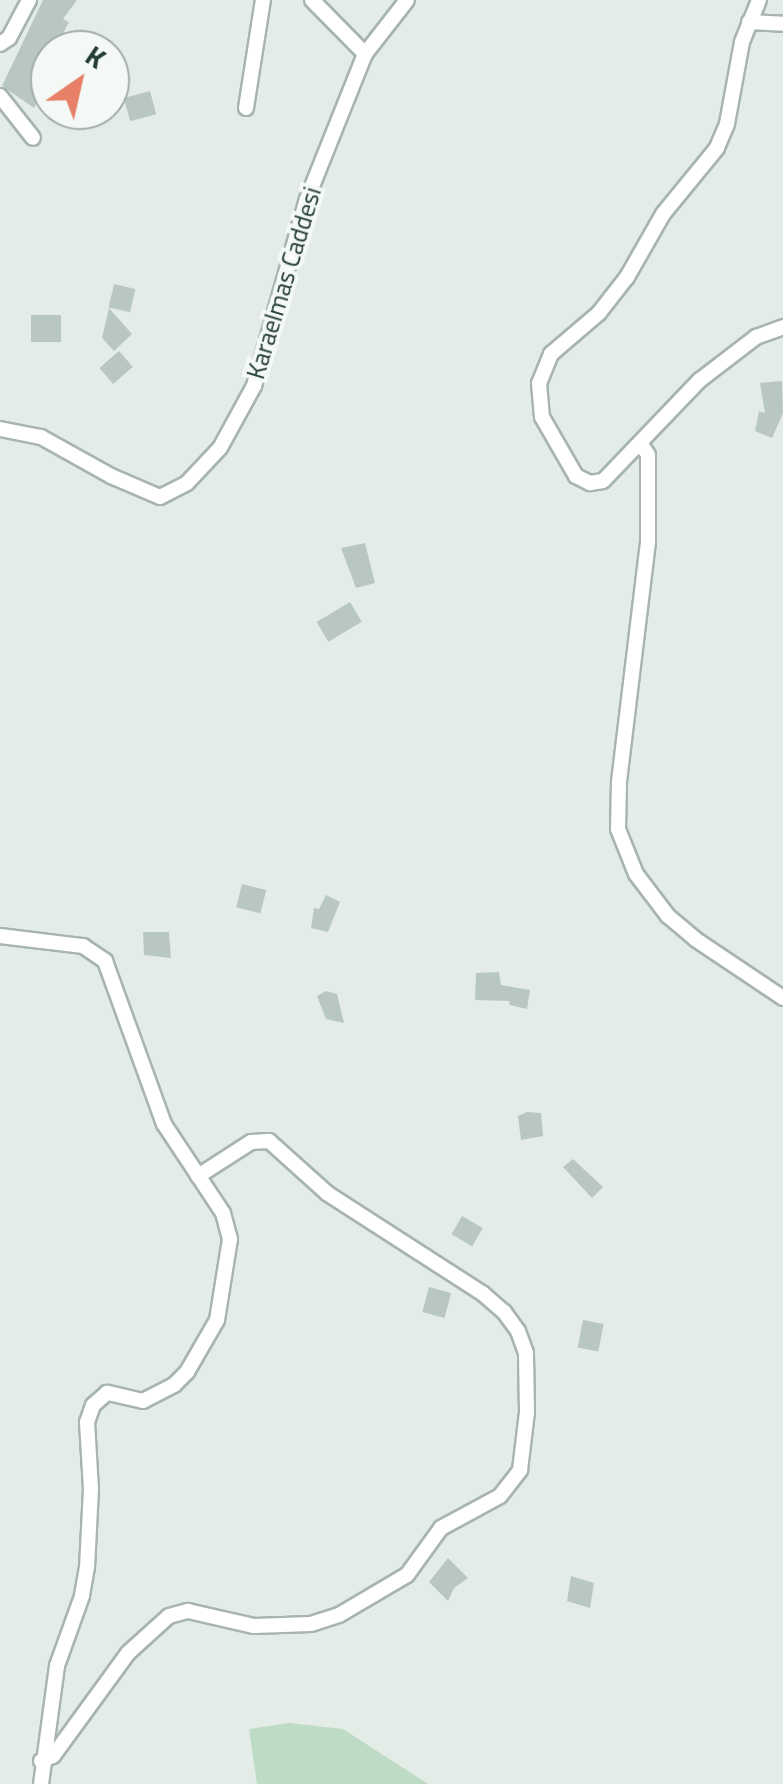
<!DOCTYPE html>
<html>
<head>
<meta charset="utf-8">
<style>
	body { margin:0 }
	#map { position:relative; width:783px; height:1784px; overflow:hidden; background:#e4ece8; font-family:"Titillium Web",sans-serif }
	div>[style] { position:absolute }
	.green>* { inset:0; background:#bedbc5 }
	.building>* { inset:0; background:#b9c7c1; transform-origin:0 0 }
	.roads { filter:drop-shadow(2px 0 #a7b4af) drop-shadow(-2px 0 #a7b4af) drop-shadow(0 2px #a7b4af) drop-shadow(0 -2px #a7b4af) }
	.street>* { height:14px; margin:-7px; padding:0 7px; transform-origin:7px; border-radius:7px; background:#fff }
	span { translate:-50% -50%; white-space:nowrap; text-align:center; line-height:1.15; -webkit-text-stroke:8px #f4f9f6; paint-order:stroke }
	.street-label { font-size:25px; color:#243c35 }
	.north { position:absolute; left:30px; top:30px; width:100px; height:100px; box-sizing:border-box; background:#f4f9f6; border:2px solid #a1ada9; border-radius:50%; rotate:34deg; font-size:28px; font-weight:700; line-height:40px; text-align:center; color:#243c35 }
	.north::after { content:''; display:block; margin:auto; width:35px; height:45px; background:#e78067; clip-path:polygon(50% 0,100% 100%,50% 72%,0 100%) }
</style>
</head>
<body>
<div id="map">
	<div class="green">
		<i style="clip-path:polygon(289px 1723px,343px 1729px,428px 1784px,257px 1784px,249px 1729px)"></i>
	</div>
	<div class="building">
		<i style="clip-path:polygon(43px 0,77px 0,63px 19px,69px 22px,55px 49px,52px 48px,36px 72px,50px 80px,34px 108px,2px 86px)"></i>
		<i style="left:150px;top:91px;width:24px;height:27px;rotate:75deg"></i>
		<i style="left:114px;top:284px;width:22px;height:24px;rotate:13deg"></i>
		<i style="clip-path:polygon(109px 308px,132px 334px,114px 351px,102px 338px)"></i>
		<i style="left:31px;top:315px;width:30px;height:27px"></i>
		<i style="left:119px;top:351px;width:21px;height:26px;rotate:49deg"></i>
		<i style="clip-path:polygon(782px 381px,783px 413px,772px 438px,755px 431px,759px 411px,765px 413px,760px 383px)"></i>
		<i style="clip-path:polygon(365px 543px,375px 583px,356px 588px,341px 548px)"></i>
		<i style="left:350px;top:602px;width:23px;height:39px;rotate:59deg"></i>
		<i style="left:242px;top:884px;width:25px;height:24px;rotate:14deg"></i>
		<i style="clip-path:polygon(326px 895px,340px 902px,328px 932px,311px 928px,314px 908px,319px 909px)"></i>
		<i style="clip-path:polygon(143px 932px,169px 932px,171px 958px,144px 955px)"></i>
		<i style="clip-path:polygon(499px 972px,501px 985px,530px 990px,527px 1009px,510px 1005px,509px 1001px,475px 1000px,476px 973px)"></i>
		<i style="clip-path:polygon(326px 991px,337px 994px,344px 1023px,326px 1019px,317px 996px)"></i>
		<i style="clip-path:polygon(527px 1112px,541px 1113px,543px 1136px,521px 1140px,518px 1116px)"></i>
		<i style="clip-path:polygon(573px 1159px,603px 1187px,592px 1198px,563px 1167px)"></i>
		<i style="left:462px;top:1216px;width:24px;height:21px;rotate:30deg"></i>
		<i style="left:429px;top:1287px;width:23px;height:26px;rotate:15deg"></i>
		<i style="left:583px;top:1320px;width:21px;height:28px;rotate:11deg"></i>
		<i style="clip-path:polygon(448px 1558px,468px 1578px,454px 1588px,448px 1601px,429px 1582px)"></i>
		<i style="clip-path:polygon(571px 1576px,594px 1583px,590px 1608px,567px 1601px)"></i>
	</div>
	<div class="roads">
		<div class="street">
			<i style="left:312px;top:0;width:76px;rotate:45.5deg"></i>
			<i style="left:759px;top:0;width:45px;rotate:112deg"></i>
			<i style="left:742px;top:42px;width:83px;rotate:100.4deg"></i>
			<i style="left:727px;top:124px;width:26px;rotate:113deg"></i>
			<i style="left:717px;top:148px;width:85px;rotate:129.3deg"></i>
			<i style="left:663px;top:214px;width:73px;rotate:119.7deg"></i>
			<i style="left:627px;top:277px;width:46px;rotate:127.9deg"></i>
			<i style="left:599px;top:313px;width:63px;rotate:139.5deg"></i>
			<i style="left:551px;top:354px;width:31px;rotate:112deg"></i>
			<i style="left:539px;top:383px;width:34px;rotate:85deg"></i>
			<i style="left:542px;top:417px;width:68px;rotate:60deg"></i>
			<i style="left:576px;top:476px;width:16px;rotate:27deg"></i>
			<i style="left:590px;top:483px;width:13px;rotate:-9deg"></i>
			<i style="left:603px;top:481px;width:140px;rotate:-46.2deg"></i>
			<i style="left:700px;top:380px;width:71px;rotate:-37.5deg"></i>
			<i style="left:756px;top:337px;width:29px;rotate:-20deg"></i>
			<i style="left:749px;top:22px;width:34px;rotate:3deg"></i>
			<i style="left:0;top:44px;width:11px;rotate:-34deg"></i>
			<i style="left:9px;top:38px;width:43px;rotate:-62.2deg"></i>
			<i style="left:0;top:96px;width:53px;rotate:51.8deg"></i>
			<i style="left:246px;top:108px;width:109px;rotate:-81.1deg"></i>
			<i style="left:0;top:429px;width:42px;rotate:11deg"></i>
			<i style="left:41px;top:437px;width:80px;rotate:29.1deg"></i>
			<i style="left:111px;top:476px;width:53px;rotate:23.2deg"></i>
			<i style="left:160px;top:497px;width:30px;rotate:-27deg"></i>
			<i style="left:187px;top:483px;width:48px;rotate:-46.7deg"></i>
			<i style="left:220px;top:448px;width:71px;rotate:-61.3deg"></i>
			<i style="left:254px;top:386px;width:194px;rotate:-74.2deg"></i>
			<i style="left:307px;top:199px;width:156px;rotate:-68.2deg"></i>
			<i style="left:365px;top:54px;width:68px;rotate:-52.1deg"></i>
			<i style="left:640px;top:443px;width:14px;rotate:56deg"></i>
			<i style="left:648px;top:455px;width:87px;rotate:90deg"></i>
			<i style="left:648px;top:542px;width:242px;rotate:96.9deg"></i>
			<i style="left:619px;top:782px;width:47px;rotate:91.2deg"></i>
			<i style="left:618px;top:829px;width:48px;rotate:68.2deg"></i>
			<i style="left:636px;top:874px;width:53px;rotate:52.7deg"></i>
			<i style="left:668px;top:916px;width:35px;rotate:40deg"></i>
			<i style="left:695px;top:939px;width:106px;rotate:33.8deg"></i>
			<i style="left:0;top:936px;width:84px;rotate:6.9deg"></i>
			<i style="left:83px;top:946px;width:27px;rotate:34deg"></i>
			<i style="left:105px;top:961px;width:173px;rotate:70.1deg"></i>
			<i style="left:164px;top:1124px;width:107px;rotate:56.5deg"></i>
			<i style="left:223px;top:1213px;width:27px;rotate:75deg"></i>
			<i style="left:230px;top:1239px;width:82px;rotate:99.1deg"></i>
			<i style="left:217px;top:1320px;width:60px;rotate:120deg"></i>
			<i style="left:187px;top:1372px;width:18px;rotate:135deg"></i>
			<i style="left:174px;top:1385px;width:35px;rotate:153deg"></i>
			<i style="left:143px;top:1401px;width:37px;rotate:-167deg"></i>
			<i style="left:107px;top:1393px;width:18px;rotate:139deg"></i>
			<i style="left:93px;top:1405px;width:18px;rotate:109deg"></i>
			<i style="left:87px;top:1422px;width:67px;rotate:86.6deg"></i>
			<i style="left:91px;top:1489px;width:78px;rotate:92.9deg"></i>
			<i style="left:87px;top:1567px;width:29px;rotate:100deg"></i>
			<i style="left:82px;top:1596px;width:74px;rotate:109.7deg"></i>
			<i style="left:57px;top:1666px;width:119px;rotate:97.7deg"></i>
			<i style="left:41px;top:1761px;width:13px;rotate:-23deg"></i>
			<i style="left:53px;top:1756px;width:127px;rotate:-53.9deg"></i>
			<i style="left:128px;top:1653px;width:55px;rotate:-42.1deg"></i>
			<i style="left:169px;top:1616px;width:20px;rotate:-15deg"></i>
			<i style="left:188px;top:1611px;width:68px;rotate:12.8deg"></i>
			<i style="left:254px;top:1626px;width:57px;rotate:-2deg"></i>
			<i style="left:311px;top:1624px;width:29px;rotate:-18deg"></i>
			<i style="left:339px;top:1615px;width:79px;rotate:-30.5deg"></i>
			<i style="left:407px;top:1575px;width:58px;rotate:-54.1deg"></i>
			<i style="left:441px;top:1528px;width:67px;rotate:-28.5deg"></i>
			<i style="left:500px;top:1496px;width:33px;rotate:-52deg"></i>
			<i style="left:520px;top:1470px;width:58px;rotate:-83.1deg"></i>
			<i style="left:527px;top:1412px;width:59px;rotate:-91deg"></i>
			<i style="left:526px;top:1353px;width:23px;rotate:-110deg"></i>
			<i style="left:518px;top:1331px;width:24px;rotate:-126deg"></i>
			<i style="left:504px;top:1312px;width:29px;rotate:-139deg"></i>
			<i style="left:482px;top:1293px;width:184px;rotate:-147.2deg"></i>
			<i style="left:327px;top:1193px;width:78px;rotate:-138.1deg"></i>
			<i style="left:269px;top:1141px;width:18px;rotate:177deg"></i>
			<i style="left:251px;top:1142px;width:63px;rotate:147.3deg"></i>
		</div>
	</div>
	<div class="street-label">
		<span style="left:284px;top:283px;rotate:-73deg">Karaelmas Caddesi</span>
	</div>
	<div class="north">K</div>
</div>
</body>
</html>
